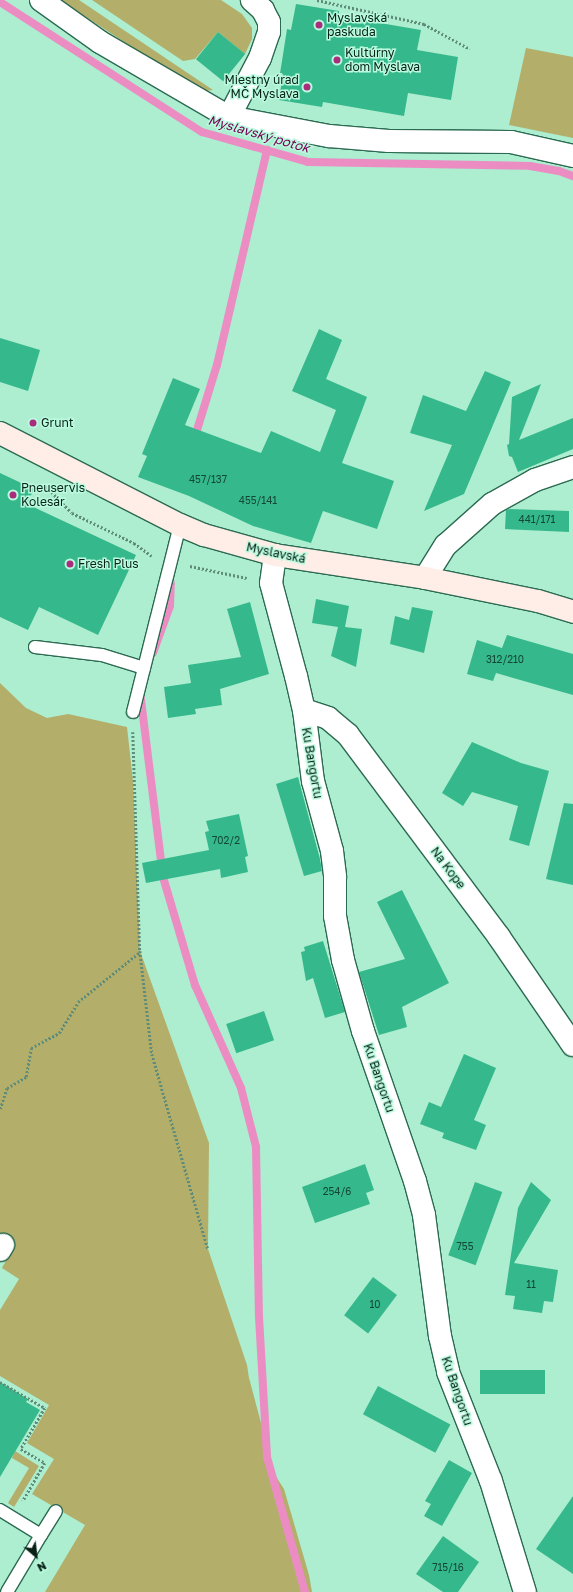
<!DOCTYPE html>
<html>
<head>
<meta charset="utf-8">
<style>
	body { margin:0 }
	#map { position:relative; width:573px; height:1592px; overflow:hidden; background:#adedd0; font-family:"Golos Text",sans-serif }
	div>[style] { position:absolute }
	.green>* { inset:0; background:#b3af6a }
	.stream>* { height:8px; margin:-4px; padding:0 4px; transform-origin:4px; border-radius:4px; background:#eb8dc3 }
	.building>* { inset:0; background:#35b98c; transform-origin:0 0 }
	.path>* { height:2.5px; margin-top:-1.25px; transform-origin:0; background:repeating-linear-gradient(90deg,#5e8c78 0 2px,transparent 0 4px) }
	.roads { filter:drop-shadow(1px 0 #2c6a52) drop-shadow(-1px 0 #2c6a52) drop-shadow(0 1px #2c6a52) drop-shadow(0 -1px #2c6a52) }
	.lane>* { height:12px; margin:-6px; padding:0 6px; transform-origin:6px; border-radius:6px; background:#fff }
	.street>* { height:22px; margin:-11px; padding:0 11px; transform-origin:11px; border-radius:11px; background:#fff }
	.secondary>* { height:22px; margin:-11px; padding:0 11px; transform-origin:11px; border-radius:11px; background:#feeee7 }
	.dots>* { width:11px; height:11px; translate:-50% -50%; box-sizing:border-box; border:2px solid #bafade; border-radius:50% }
	span { translate:-50% -50%; white-space:nowrap; text-align:center; line-height:1.15; -webkit-text-stroke:3px #bafade; paint-order:stroke }
	.number-label { font-size:10px; color:#124734 }
	.number-label span { -webkit-text-stroke-width:0 }
	.poi-label { font-size:12px; color:#072117 }
	.left { translate:0 -50%; text-align:left }
	.right { translate:-100% -50%; text-align:right }
	.street-label { font-size:12px; color:#072117 }
	.water-label { font-size:13px; color:#780055; font-style:italic }
	.north { position:absolute; left:16px; top:1536px; width:40px; height:40px; -webkit-text-stroke:3px #bafade; paint-order:stroke; rotate:152deg; font-size:11px; font-weight:700; line-height:16px; text-align:center; color:#072117 }
	.north::after { content:''; display:block; margin:auto; width:14px; height:18px; background:#072117; clip-path:polygon(50% 0,100% 100%,50% 72%,0 100%) }
</style>
</head>
<body>
<div id="map">
	<div class="green">
		<i style="clip-path:polygon(60px 0,79px 0,213px 90px,204px 91px,196px 89px)"></i>
		<i style="clip-path:polygon(92px 0,221px 0,242px 14px,252px 28px,252px 39px,245px 54px,218px 32px,195px 59px,183px 61px)"></i>
		<i style="clip-path:polygon(526px 48px,573px 57px,573px 138px,509px 125px)"></i>
		<i style="clip-path:polygon(0 683px,26px 708px,47px 718px,68px 714px,127px 727px,133px 781px,140px 951px,209px 1143px,208px 1249px,247px 1365px,249px 1378px,275px 1475px,284px 1489px,309px 1575px,312px 1592px,45px 1592px,85px 1525px,32px 1494px,54px 1459px,27px 1443px,49px 1405px,0 1376px,0 1310px,19px 1279px,2px 1268px,12px 1249px,0 1241px)"></i>
		<i style="clip-path:polygon(15px 1451px,39px 1466px,14px 1507px,8px 1503px,29px 1468px,12px 1458px)"></i>
	</div>
	<div class="stream">
		<i style="left:0;top:2px;width:240px;rotate:32.8deg"></i>
		<i style="left:202px;top:132px;width:110px;rotate:15.8deg"></i>
		<i style="left:308px;top:162px;width:222px;rotate:1deg"></i>
		<i style="left:530px;top:166px;width:29px;rotate:10deg"></i>
		<i style="left:559px;top:171px;width:15px;rotate:20deg"></i>
		<i style="left:194px;top:440px;width:78px;rotate:-73deg"></i>
		<i style="left:217px;top:365px;width:221px;rotate:-76.9deg"></i>
		<i style="left:153px;top:653px;width:50px;rotate:-70.1deg"></i>
		<i style="left:170px;top:606px;width:23px;rotate:-88deg"></i>
		<i style="left:140px;top:692px;width:186px;rotate:82.9deg"></i>
		<i style="left:163px;top:877px;width:113px;rotate:73.5deg"></i>
		<i style="left:195px;top:985px;width:113px;rotate:65.9deg"></i>
		<i style="left:241px;top:1088px;width:61px;rotate:75.7deg"></i>
		<i style="left:256px;top:1147px;width:170px;rotate:89deg"></i>
		<i style="left:259px;top:1317px;width:140px;rotate:86.7deg"></i>
		<i style="left:267px;top:1457px;width:140px;rotate:74.3deg"></i>
	</div>
	<div class="building">
		<i style="clip-path:polygon(296px 4px,339px 11px,339px 16px,421px 30px,417px 50px,458px 57px,451px 100px,408px 93px,404px 116px,323px 102px,322px 107px,279px 100px,283px 74px,280px 73px,282px 61px,287px 29px,291px 30px)"></i>
		<i style="left:218px;top:32px;width:35px;height:35px;rotate:39deg"></i>
		<i style="clip-path:polygon(319px 329px,342px 340px,326px 379px,367px 397px,342px 463px,394px 481px,377px 529px,323px 511px,311px 543px,253px 526px,189px 496px,138px 477px,147px 456px,142px 454px,173px 378px,200px 389px,185px 425px,261px 453px,271px 431px,320px 452px,336px 410px,292px 391px)"></i>
		<i style="clip-path:polygon(0 338px,40px 350px,28px 391px,0 382px)"></i>
		<i style="clip-path:polygon(485px 371px,511px 382px,464px 494px,424px 511px,452px 445px,410px 433px,423px 395px,466px 411px)"></i>
		<i style="clip-path:polygon(541px 384px,519px 440px,573px 418px,573px 449px,518px 472px,512px 457px,509px 456px,507px 445px,509px 444px,512px 397px)"></i>
		<i style="clip-path:polygon(0 473px,34px 489px,27px 504px,136px 555px,98px 635px,39px 607px,28px 630px,0 617px)"></i>
		<i style="clip-path:polygon(510px 509px,569px 511px,569px 532px,505px 529px,506px 510px)"></i>
		<i style="clip-path:polygon(316px 599px,349px 606px,345px 627px,362px 629px,356px 667px,331px 656px,338px 627px,312px 623px)"></i>
		<i style="clip-path:polygon(250px 602px,269px 674px,220px 689px,222px 705px,195px 709px,196px 714px,168px 718px,164px 687px,191px 683px,188px 665px,241px 657px,227px 609px)"></i>
		<i style="clip-path:polygon(412px 607px,433px 611px,424px 653px,390px 644px,395px 616px,409px 620px)"></i>
		<i style="clip-path:polygon(507px 635px,573px 654px,573px 695px,496px 673px,493px 681px,467px 674px,477px 640px,502px 648px)"></i>
		<i style="clip-path:polygon(472px 742px,521px 763px,549px 771px,529px 846px,509px 840px,518px 806px,472px 792px,463px 806px,442px 793px)"></i>
		<i style="clip-path:polygon(298px 777px,320px 859px,322px 871px,304px 876px,276px 784px)"></i>
		<i style="clip-path:polygon(564px 803px,573px 804px,573px 885px,546px 879px)"></i>
		<i style="clip-path:polygon(239px 814px,248px 856px,245px 857px,248px 872px,221px 878px,220px 869px,146px 883px,142px 863px,209px 850px,205px 832px,209px 831px,206px 821px)"></i>
		<i style="clip-path:polygon(402px 890px,449px 983px,402px 1007px,407px 1027px,379px 1035px,359px 972px,405px 959px,377px 902px)"></i>
		<i style="clip-path:polygon(323px 941px,345px 1012px,325px 1018px,313px 978px,306px 981px,301px 952px,305px 951px,304px 947px)"></i>
		<i style="left:264px;top:1011px;width:31px;height:40px;rotate:71deg"></i>
		<i style="clip-path:polygon(464px 1054px,496px 1068px,474px 1120px,486px 1125px,476px 1150px,442px 1138px,444px 1133px,420px 1124px,429px 1102px,441px 1107px)"></i>
		<i style="clip-path:polygon(365px 1164px,374px 1190px,366px 1193px,370px 1204px,315px 1223px,302px 1187px)"></i>
		<i style="left:475px;top:1182px;width:29px;height:78px;rotate:20deg"></i>
		<i style="clip-path:polygon(531px 1182px,551px 1200px,514px 1263px,558px 1270px,553px 1302px,544px 1301px,542px 1313px,513px 1309px,515px 1296px,505px 1295px,518px 1208px)"></i>
		<i style="left:373px;top:1277px;width:30px;height:48px;rotate:37deg"></i>
		<i style="left:545px;top:1370px;width:24px;height:65px;rotate:90deg"></i>
		<i style="clip-path:polygon(0 1382px,28px 1399px,26px 1402px,40px 1410px,0 1477px)"></i>
		<i style="left:378px;top:1386px;width:82px;height:32px;rotate:28deg"></i>
		<i style="clip-path:polygon(449px 1460px,472px 1473px,442px 1526px,424px 1516px,431px 1504px,425px 1501px)"></i>
		<i style="clip-path:polygon(573px 1496px,573px 1574px,536px 1549px)"></i>
		<i style="clip-path:polygon(443px 1536px,479px 1562px,458px 1592px,443px 1592px,416px 1574px)"></i>
	</div>
	<div class="path">
		<i style="left:317px;top:0;width:110px;rotate:12.6deg"></i>
		<i style="left:424px;top:24px;width:52px;rotate:28.5deg"></i>
		<i style="left:46px;top:486px;width:37px;rotate:46deg"></i>
		<i style="left:72px;top:513px;width:69px;rotate:25.8deg"></i>
		<i style="left:134px;top:543px;width:22px;rotate:36deg"></i>
		<i style="left:190px;top:566px;width:58px;rotate:11.9deg"></i>
		<i style="left:133px;top:732px;width:219px;rotate:88.2deg"></i>
		<i style="left:140px;top:951px;width:104px;rotate:83.4deg"></i>
		<i style="left:152px;top:1054px;width:203px;rotate:74deg"></i>
		<i style="left:0;top:1109px;width:22px;rotate:-72deg"></i>
		<i style="left:7px;top:1088px;width:22px;rotate:-30deg"></i>
		<i style="left:26px;top:1077px;width:29px;rotate:-80deg"></i>
		<i style="left:31px;top:1048px;width:32px;rotate:-28deg"></i>
		<i style="left:59px;top:1033px;width:36px;rotate:-58deg"></i>
		<i style="left:78px;top:1002px;width:80px;rotate:-38.9deg"></i>
		<i style="left:0;top:1382px;width:52px;rotate:30deg"></i>
		<i style="left:45px;top:1408px;width:48px;rotate:120.3deg"></i>
		<i style="left:21px;top:1449px;width:28px;rotate:30deg"></i>
		<i style="left:45px;top:1463px;width:44px;rotate:120.1deg"></i>
	</div>
	<div class="roads">
		<div class="lane">
			<i style="left:35px;top:647px;width:67px;rotate:6.8deg"></i>
			<i style="left:102px;top:655px;width:44px;rotate:17.2deg"></i>
			<i style="left:133px;top:712px;width:193px;rotate:-75.9deg"></i>
			<i style="left:0;top:1510px;width:48px;rotate:31.4deg"></i>
			<i style="left:41px;top:1535px;width:66px;rotate:120.8deg"></i>
			<i style="left:41px;top:1535px;width:28px;rotate:-58deg"></i>
		</div>
		<div class="street">
			<i style="left:41px;top:0;width:72px;rotate:35.4deg"></i>
			<i style="left:100px;top:42px;width:149px;rotate:30.2deg"></i>
			<i style="left:229px;top:117px;width:67px;rotate:-62.3deg"></i>
			<i style="left:260px;top:58px;width:28px;rotate:-71deg"></i>
			<i style="left:269px;top:32px;width:10px;rotate:-90deg"></i>
			<i style="left:269px;top:22px;width:13px;rotate:-117deg"></i>
			<i style="left:263px;top:10px;width:15px;rotate:-138deg"></i>
			<i style="left:229px;top:117px;width:102px;rotate:10.8deg"></i>
			<i style="left:329px;top:136px;width:60px;rotate:4.8deg"></i>
			<i style="left:389px;top:141px;width:122px;rotate:0.5deg"></i>
			<i style="left:511px;top:142px;width:64px;rotate:12.7deg"></i>
			<i style="left:275px;top:555px;width:28px;rotate:98deg"></i>
			<i style="left:271px;top:583px;width:96px;rotate:75deg"></i>
			<i style="left:296px;top:676px;width:35px;rotate:77deg"></i>
			<i style="left:304px;top:710px;width:72px;rotate:82.8deg"></i>
			<i style="left:313px;top:781px;width:73px;rotate:74.8deg"></i>
			<i style="left:332px;top:851px;width:26px;rotate:83deg"></i>
			<i style="left:335px;top:877px;width:39px;rotate:90deg"></i>
			<i style="left:335px;top:916px;width:45px;rotate:79.7deg"></i>
			<i style="left:343px;top:960px;width:74px;rotate:74.3deg"></i>
			<i style="left:363px;top:1031px;width:159px;rotate:70.9deg"></i>
			<i style="left:415px;top:1181px;width:35px;rotate:75deg"></i>
			<i style="left:424px;top:1215px;width:122px;rotate:82.5deg"></i>
			<i style="left:440px;top:1336px;width:37px;rotate:77deg"></i>
			<i style="left:448px;top:1372px;width:117px;rotate:68.5deg"></i>
			<i style="left:491px;top:1481px;width:116px;rotate:73deg"></i>
			<i style="left:425px;top:578px;width:39px;rotate:-58deg"></i>
			<i style="left:446px;top:545px;width:62px;rotate:-41.7deg"></i>
			<i style="left:492px;top:504px;width:49px;rotate:-29.2deg"></i>
			<i style="left:535px;top:480px;width:40px;rotate:-18.9deg"></i>
			<i style="left:304px;top:710px;width:25px;rotate:18deg"></i>
			<i style="left:328px;top:718px;width:26px;rotate:40deg"></i>
			<i style="left:348px;top:735px;width:252px;rotate:53.2deg"></i>
			<i style="left:499px;top:937px;width:131px;rotate:55.6deg"></i>
			<i style="left:0;top:1250px;width:6px;rotate:-59deg"></i>
		</div>
		<div class="secondary">
			<i style="left:0;top:433px;width:202px;rotate:27.1deg"></i>
			<i style="left:180px;top:525px;width:26px;rotate:23deg"></i>
			<i style="left:204px;top:535px;width:74px;rotate:15.7deg"></i>
			<i style="left:275px;top:555px;width:152px;rotate:8.7deg"></i>
			<i style="left:425px;top:578px;width:115px;rotate:11.5deg"></i>
			<i style="left:538px;top:601px;width:37px;rotate:17deg"></i>
		</div>
	</div>
	<div class="dots">
		<i style="left:319px;top:25px;background:#a92c7d"></i>
		<i style="left:337px;top:60px;background:#a92c7d"></i>
		<i style="left:307px;top:87px;background:#a92c7d"></i>
		<i style="left:33px;top:423px;background:#a92c7d"></i>
		<i style="left:13px;top:495px;background:#a92c7d"></i>
		<i style="left:70px;top:564px;background:#a92c7d"></i>
	</div>
	<div class="number-label">
		<span style="left:208px;top:480px">457/137</span>
		<span style="left:258px;top:501px">455/141</span>
		<span style="left:537px;top:520px">441/171</span>
		<span style="left:505px;top:660px">312/210</span>
		<span style="left:226px;top:841px">702/2</span>
		<span style="left:337px;top:1192px">254/6</span>
		<span style="left:465px;top:1247px">755</span>
		<span style="left:531px;top:1285px">11</span>
		<span style="left:375px;top:1305px">10</span>
		<span style="left:448px;top:1568px">715/16</span>
	</div>
	<div class="poi-label">
		<span class="left" style="left:327px;top:25px">Myslavská<br>paskuda</span>
		<span class="left" style="left:345px;top:60px">Kultúrny<br>dom Myslava</span>
		<span class="right" style="left:299px;top:87px">Miestny úrad<br>MČ Myslava</span>
		<span class="left" style="left:41px;top:423px">Grunt</span>
		<span class="left" style="left:21px;top:495px">Pneuservis<br>Kolesár</span>
		<span class="left" style="left:78px;top:564px">Fresh Plus</span>
	</div>
	<div class="street-label">
		<span style="left:276px;top:553px;rotate:12deg">Myslavská</span>
		<span style="left:312px;top:763px;rotate:80deg">Ku Bangortu</span>
		<span style="left:448px;top:868px;rotate:53deg">Na Kope</span>
		<span style="left:379px;top:1078px;rotate:71deg">Ku Bangortu</span>
		<span style="left:457px;top:1391px;rotate:71deg">Ku Bangortu</span>
	</div>
	<div class="water-label">
		<span style="left:259px;top:134px;rotate:16deg">Myslavský potok</span>
	</div>
	<div class="north">N</div>
</div>
</body>
</html>
